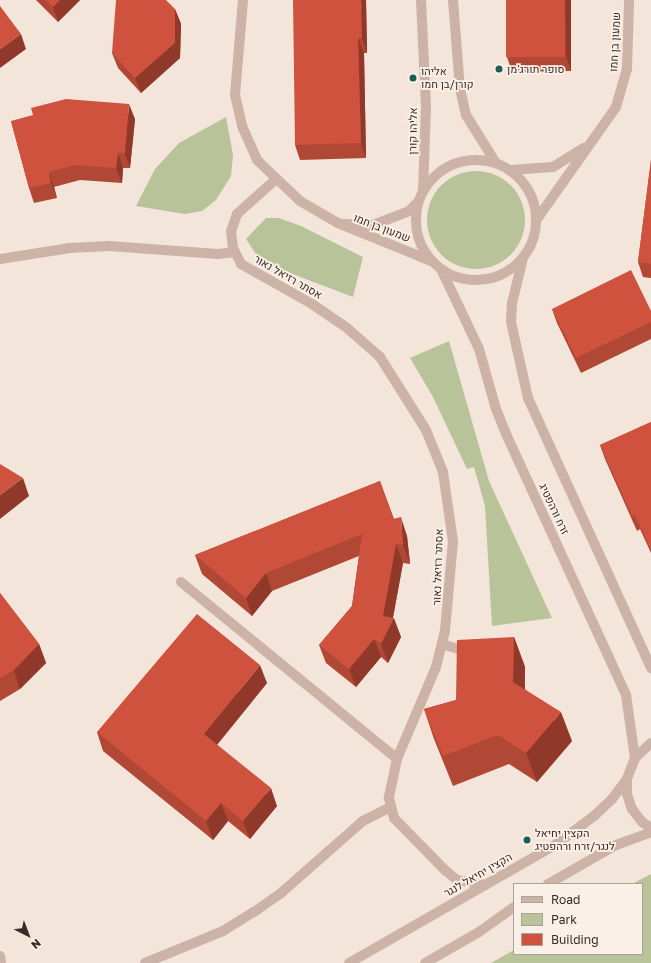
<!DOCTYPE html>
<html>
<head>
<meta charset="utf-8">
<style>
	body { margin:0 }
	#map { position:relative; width:651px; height:963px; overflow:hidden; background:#f3e5da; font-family:"Golos Text",Heebo,sans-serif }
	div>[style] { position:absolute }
	.green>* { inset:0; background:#b9c399 }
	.round { border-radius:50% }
	.minor>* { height:10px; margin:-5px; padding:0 5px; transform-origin:5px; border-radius:5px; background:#ccb3a5 }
	.minor>.ring { margin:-5px; padding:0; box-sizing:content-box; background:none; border:10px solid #ccb3a5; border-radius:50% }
	.wall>* { inset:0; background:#b14735 }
	.shaded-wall>* { inset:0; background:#90392b }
	.building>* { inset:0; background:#ce523e; transform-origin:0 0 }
	.dots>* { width:11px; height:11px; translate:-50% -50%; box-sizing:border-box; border:2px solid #fbf0e7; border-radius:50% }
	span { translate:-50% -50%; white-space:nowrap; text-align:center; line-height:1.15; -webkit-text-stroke:3.5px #fbf0e7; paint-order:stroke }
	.street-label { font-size:11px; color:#382b27 }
	.poi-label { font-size:11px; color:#382b27 }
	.left { translate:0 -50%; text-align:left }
	.legend { position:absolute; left:513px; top:883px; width:130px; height:72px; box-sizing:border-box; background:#fbf0e7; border:1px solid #ada19a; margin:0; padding:5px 7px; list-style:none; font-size:12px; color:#382b27 }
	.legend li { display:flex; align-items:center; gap:8px; height:20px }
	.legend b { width:20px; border:1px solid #ada19a }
	.north { position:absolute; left:8px; top:915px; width:40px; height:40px; -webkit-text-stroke:3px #fbf0e7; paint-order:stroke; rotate:138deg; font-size:11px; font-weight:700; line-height:16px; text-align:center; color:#382b27 }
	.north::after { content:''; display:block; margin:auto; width:14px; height:18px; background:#382b27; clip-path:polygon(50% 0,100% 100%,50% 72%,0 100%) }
</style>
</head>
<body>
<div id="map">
	<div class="green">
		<i style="clip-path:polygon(226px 117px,233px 155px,231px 176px,216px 200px,202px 211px,185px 214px,136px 206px,155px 169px,179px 143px)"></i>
		<i class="round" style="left:427px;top:171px;width:98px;height:98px"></i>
		<i style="clip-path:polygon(266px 218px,279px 218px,301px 226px,363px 257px,353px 297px,261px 262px,246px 239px)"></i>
		<i style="clip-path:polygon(449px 341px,489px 481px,552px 618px,492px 626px,485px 506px,474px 467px,467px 469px,433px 397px,410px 358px)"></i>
		<i style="clip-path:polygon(651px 874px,651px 963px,491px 963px,514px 950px,514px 954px,642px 954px,642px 884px,632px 884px)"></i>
	</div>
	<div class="minor">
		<i style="left:243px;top:0;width:95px;rotate:94.8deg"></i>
		<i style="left:235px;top:95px;width:32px;rotate:77deg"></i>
		<i style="left:242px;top:126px;width:37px;rotate:66deg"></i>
		<i style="left:257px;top:160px;width:59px;rotate:43.6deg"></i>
		<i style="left:300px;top:201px;width:44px;rotate:30.1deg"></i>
		<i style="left:338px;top:223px;width:100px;rotate:22.2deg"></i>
		<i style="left:421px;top:0;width:106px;rotate:87.3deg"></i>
		<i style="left:426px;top:106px;width:85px;rotate:92deg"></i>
		<i style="left:453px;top:0;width:89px;rotate:85.5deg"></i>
		<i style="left:460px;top:89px;width:27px;rotate:77deg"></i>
		<i style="left:466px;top:115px;width:57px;rotate:58deg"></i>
		<i class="ring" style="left:416px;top:160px;width:110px;height:110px"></i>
		<i style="left:511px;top:170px;width:42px;rotate:-4.1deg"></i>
		<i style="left:553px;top:167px;width:36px;rotate:-32deg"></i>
		<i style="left:275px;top:180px;width:51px;rotate:138.2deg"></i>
		<i style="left:237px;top:214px;width:18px;rotate:109deg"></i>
		<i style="left:231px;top:231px;width:17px;rotate:83deg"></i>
		<i style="left:233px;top:248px;width:18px;rotate:63deg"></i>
		<i style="left:241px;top:264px;width:81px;rotate:29.4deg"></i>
		<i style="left:312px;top:304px;width:42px;rotate:34.4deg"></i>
		<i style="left:347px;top:328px;width:44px;rotate:41.3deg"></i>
		<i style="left:380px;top:357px;width:86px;rotate:57.8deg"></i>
		<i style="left:426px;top:430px;width:45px;rotate:68deg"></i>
		<i style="left:443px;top:472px;width:70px;rotate:81.8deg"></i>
		<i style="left:453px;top:541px;width:90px;rotate:95.1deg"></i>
		<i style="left:445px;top:631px;width:37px;rotate:104deg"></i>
		<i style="left:436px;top:667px;width:100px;rotate:113deg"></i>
		<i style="left:397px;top:759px;width:40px;rotate:102deg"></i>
		<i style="left:389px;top:798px;width:21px;rotate:76deg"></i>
		<i style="left:394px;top:818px;width:73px;rotate:45.6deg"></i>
		<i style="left:445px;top:870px;width:16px;rotate:40deg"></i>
		<i style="left:457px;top:880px;width:29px;rotate:10deg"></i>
		<i style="left:537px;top:219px;width:137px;rotate:-54.8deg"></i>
		<i style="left:616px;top:107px;width:40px;rotate:-74deg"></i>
		<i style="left:627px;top:69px;width:69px;rotate:-88.3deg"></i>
		<i style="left:344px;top:224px;width:29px;rotate:2deg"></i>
		<i style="left:373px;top:225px;width:39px;rotate:-21deg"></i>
		<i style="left:409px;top:211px;width:13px;rotate:-45deg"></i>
		<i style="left:523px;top:258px;width:46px;rotate:103.7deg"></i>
		<i style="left:512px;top:303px;width:19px;rotate:93deg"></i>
		<i style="left:511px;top:322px;width:78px;rotate:77.4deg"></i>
		<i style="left:528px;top:398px;width:297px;rotate:65.5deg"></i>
		<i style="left:0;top:259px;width:71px;rotate:-8.9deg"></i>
		<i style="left:70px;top:248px;width:39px;rotate:-3deg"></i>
		<i style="left:109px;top:246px;width:109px;rotate:4.2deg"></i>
		<i style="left:218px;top:254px;width:17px;rotate:-7deg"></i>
		<i style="left:442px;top:271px;width:86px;rotate:64.6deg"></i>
		<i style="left:479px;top:349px;width:62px;rotate:74.2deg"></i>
		<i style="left:496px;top:409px;width:29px;rotate:68deg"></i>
		<i style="left:507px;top:436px;width:285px;rotate:65.3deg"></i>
		<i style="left:626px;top:695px;width:64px;rotate:81.9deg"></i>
		<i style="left:181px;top:582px;width:279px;rotate:39.3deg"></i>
		<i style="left:442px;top:644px;width:28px;rotate:17deg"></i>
		<i style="left:651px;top:743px;width:22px;rotate:137deg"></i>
		<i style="left:635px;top:758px;width:22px;rotate:111deg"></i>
		<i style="left:627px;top:779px;width:15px;rotate:90deg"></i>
		<i style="left:627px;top:794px;width:16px;rotate:72deg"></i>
		<i style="left:632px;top:809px;width:16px;rotate:52deg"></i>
		<i style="left:642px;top:822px;width:11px;rotate:34deg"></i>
		<i style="left:548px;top:884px;width:78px;rotate:-29.8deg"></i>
		<i style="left:616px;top:845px;width:37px;rotate:-20deg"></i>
		<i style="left:0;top:956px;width:7px;rotate:82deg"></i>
		<i style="left:145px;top:963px;width:84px;rotate:-22.3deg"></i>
		<i style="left:223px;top:931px;width:36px;rotate:-32deg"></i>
		<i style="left:254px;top:912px;width:33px;rotate:-35deg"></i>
		<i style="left:281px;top:893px;width:109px;rotate:-41.3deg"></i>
		<i style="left:363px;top:821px;width:31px;rotate:-27deg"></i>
		<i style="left:349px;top:963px;width:237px;rotate:-29.8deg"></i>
		<i style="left:555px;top:845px;width:49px;rotate:-36.6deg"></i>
		<i style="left:594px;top:816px;width:25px;rotate:-43deg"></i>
		<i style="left:612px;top:799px;width:25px;rotate:-53deg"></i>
		<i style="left:425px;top:963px;width:62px;rotate:-29.9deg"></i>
		<i style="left:479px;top:932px;width:43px;rotate:-35.5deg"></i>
	</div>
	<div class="wall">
		<i style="clip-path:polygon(36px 0,80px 0,58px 22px)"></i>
		<i style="clip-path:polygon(366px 0,367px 53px,364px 53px,366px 158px,300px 160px,295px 145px)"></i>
		<i style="clip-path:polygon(506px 0,571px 0,571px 71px,512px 72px,507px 57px)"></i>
		<i style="clip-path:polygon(175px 9px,181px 24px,180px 58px,141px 93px,118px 68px,112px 53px)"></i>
		<i style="clip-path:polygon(135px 119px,130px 168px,123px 168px,122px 183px,80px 180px,54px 187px,57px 198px,34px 203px,29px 188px,11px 121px)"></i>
		<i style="clip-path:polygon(651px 160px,651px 278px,643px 277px,638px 262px)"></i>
		<i style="clip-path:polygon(552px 309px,651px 311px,651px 339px,581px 373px,557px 323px)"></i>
		<i style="clip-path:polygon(651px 422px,651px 553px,640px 529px,637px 531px,605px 459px,600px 445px)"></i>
		<i style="clip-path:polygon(380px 481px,394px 519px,407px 536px,410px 564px,403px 563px,393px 618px,401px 637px,388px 663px,381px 657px,356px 687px,326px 663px,319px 645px,352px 606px,359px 556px,272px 591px,252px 616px,202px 574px,195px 555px)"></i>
		<i style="clip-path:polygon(0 593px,39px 644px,46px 663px,20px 689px,0 701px)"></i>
		<i style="clip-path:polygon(514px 637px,525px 667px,525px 689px,572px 741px,537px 782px,509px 764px,453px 786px,434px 739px,424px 709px,456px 700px)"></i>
		<i style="clip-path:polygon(267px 683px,217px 745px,277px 806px,250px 839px,228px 821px,213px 840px,103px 751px,97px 732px)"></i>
	</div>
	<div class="shaded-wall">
		<i style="clip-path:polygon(60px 0,80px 0,58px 22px,53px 7px)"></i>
		<i style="clip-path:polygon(361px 0,366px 0,367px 53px,362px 38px)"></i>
		<i style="clip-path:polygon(565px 0,571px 0,571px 71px,566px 56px)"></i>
		<i style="clip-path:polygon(175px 9px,181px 24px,180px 58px,141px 93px,135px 78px)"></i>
		<i style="clip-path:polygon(21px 34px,26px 49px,0 68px,0 49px)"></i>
		<i style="clip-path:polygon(358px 38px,364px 53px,366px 158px,361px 143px)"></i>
		<i style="clip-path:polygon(129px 104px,135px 119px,130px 168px,125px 153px)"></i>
		<i style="clip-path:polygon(118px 153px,123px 168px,122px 183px,116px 168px)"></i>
		<i style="clip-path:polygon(49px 172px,54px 187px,57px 198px,51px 183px)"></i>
		<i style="clip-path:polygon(23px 478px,29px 496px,0 519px,0 495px)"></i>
		<i style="clip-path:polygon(401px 517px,407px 536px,410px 564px,403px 545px)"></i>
		<i style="clip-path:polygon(396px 544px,403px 563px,392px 622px,394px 618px,401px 637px,388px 663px,381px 644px,383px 616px)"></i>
		<i style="clip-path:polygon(266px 573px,272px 591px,252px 616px,246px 598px)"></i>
		<i style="clip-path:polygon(514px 637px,525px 667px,524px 711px,513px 682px)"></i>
		<i style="clip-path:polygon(374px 639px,381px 657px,356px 687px,349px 669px)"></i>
		<i style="clip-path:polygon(39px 644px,46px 663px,20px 689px,14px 670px)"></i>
		<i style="clip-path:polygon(260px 665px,267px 683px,211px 752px,204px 734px)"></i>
		<i style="clip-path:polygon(561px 712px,572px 741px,537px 782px,526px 753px)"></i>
		<i style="clip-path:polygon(271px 788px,277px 806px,250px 839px,243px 821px)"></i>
		<i style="clip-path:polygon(221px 803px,228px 821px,213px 840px,206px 821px)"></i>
	</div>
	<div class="building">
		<i style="clip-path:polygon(45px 0,60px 0,53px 7px)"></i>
		<i style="clip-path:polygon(116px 0,166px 0,175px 9px,175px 43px,135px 78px,112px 53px)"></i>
		<i style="clip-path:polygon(293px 0,361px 0,362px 38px,358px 38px,361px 143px,295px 145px)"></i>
		<i style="left:506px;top:0;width:59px;height:57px"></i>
		<i style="clip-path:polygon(0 6px,21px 34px,0 49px)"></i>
		<i style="clip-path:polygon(66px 99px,129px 104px,125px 153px,118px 153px,116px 168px,75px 165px,49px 172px,51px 183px,29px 188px,11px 121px,33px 115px,31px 108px)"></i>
		<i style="clip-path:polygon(651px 160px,651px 264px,638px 262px)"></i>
		<i style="clip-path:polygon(631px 270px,651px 311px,651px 322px,576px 358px,552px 309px)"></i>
		<i style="clip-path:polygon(651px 422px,651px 550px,635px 515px,632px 516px,600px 445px)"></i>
		<i style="clip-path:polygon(0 464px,23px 478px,0 495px)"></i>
		<i style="clip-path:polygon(380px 481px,393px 519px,401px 517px,403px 545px,396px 544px,383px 616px,394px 618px,381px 644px,374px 639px,349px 669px,319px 645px,352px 606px,362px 534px,266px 573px,246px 598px,195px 555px)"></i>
		<i style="clip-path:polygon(0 593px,39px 644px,14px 670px,0 678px)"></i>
		<i style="clip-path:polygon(197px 614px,260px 665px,204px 734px,271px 788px,243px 821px,221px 803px,206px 821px,97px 732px)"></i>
		<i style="clip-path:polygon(514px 637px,513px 682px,561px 712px,526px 753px,498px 735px,443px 756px,424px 709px,456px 700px,457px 640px)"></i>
	</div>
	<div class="dots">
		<i style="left:499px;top:69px;background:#1a5c5a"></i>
		<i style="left:413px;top:78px;background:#1a5c5a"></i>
		<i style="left:527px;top:840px;background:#1a5c5a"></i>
	</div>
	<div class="street-label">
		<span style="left:615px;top:42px;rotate:-87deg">שמעון בן חמו</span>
		<span style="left:413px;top:131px;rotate:-89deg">אליהו קורן</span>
		<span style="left:382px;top:228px;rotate:21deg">שמעון בן חמו</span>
		<span style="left:288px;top:277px;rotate:30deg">אסתר רזיאל נאור</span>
		<span style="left:554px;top:509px;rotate:65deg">זרח ורהפטיג</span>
		<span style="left:438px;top:567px;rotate:-88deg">אסתר רזיאל נאור</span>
		<span style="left:478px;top:875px;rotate:-30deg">הקצין יחיאל לנגר</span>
	</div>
	<div class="poi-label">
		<span class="left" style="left:507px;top:69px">סופר תורג'מן</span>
		<span class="left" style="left:421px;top:78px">אליהו<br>קורן/בן חמו</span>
		<span class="left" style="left:535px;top:840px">הקצין יחיאל<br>לנגר/זרח ורהפטיג</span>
	</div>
	<ul class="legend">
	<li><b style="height:5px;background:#ccb3a5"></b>Road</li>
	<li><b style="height:11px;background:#b9c399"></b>Park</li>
	<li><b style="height:11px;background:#ce523e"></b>Building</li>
	</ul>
	<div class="north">N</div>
</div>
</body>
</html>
